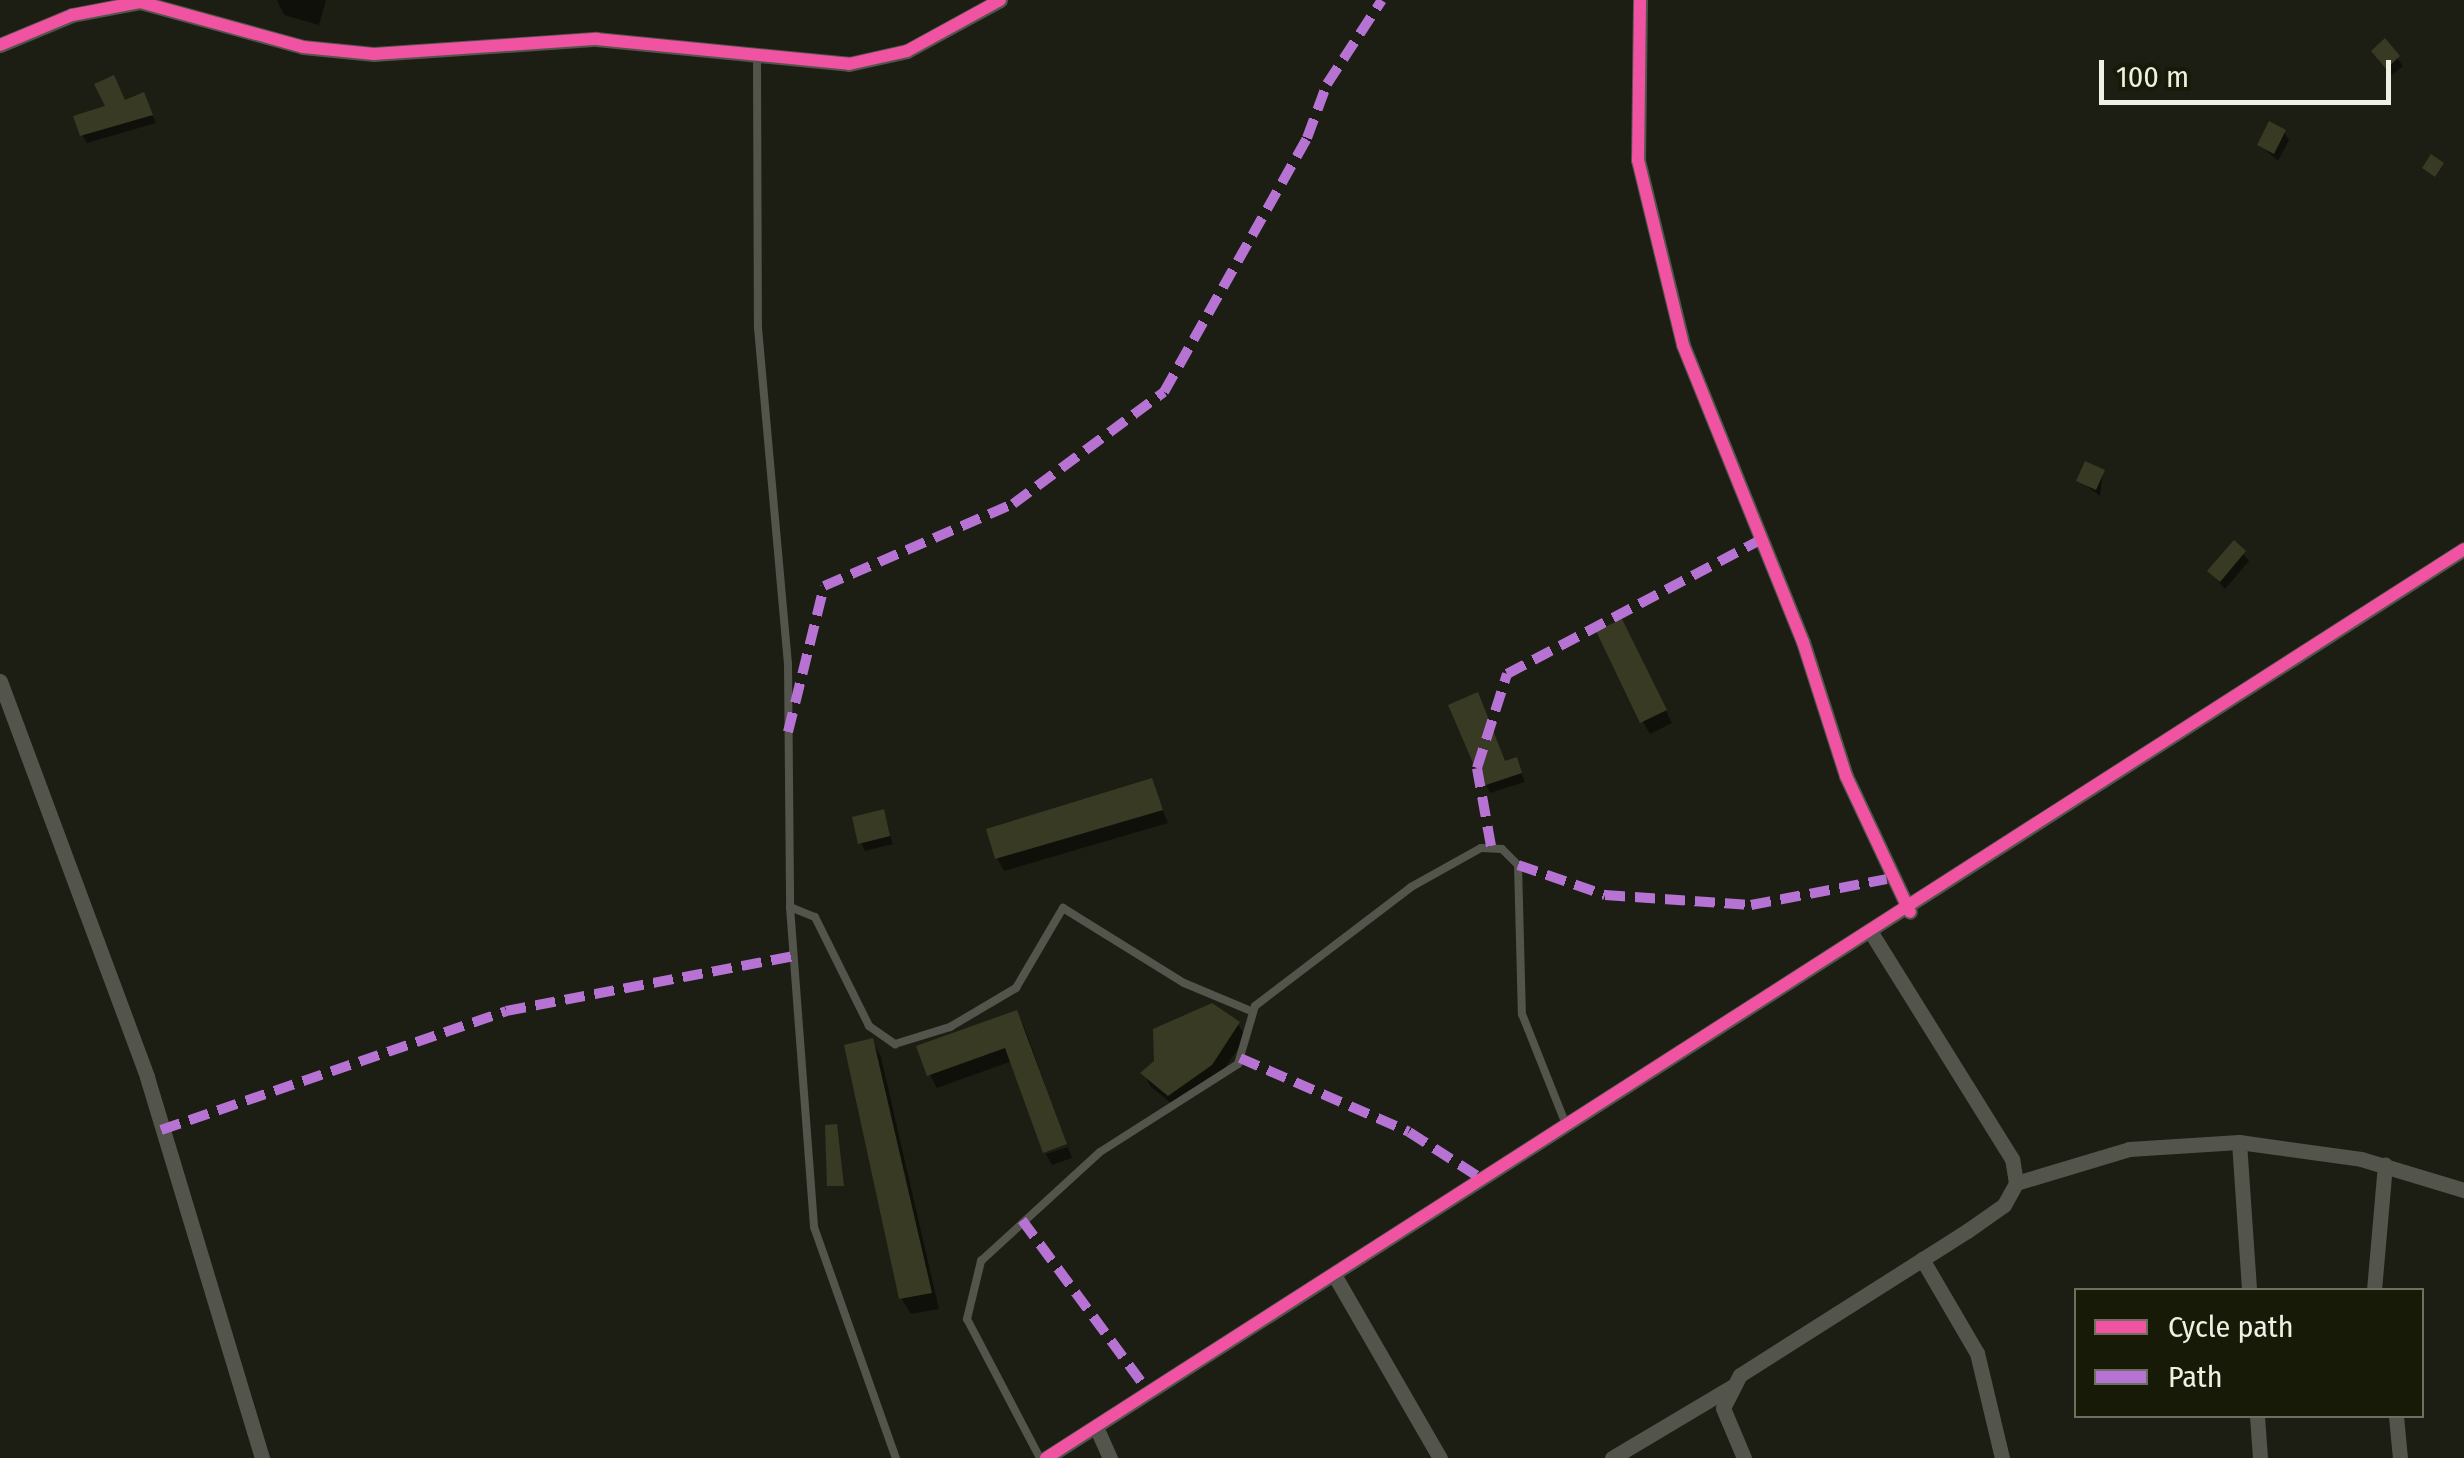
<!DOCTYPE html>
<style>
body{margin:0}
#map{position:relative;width:2464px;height:1458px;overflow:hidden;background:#1d1e13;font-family:"Fira Sans Condensed",sans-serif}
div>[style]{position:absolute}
.shadow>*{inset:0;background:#0007}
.building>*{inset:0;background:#383a24}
.lane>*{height:8px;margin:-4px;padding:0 4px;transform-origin:4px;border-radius:4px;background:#53544b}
.street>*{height:15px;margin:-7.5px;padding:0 7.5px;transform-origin:7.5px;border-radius:7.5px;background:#53544b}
.quiet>*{height:10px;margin-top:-5px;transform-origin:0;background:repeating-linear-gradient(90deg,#b673d3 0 20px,transparent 0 30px)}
.cycleway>*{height:12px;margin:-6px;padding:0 6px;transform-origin:6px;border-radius:6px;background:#f153a3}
span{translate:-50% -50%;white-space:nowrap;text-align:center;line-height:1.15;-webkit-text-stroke:9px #171a06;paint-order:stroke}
.legend{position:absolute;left:2074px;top:1288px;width:350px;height:130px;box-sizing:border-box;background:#171a06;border:2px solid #6d705e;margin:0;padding:12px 18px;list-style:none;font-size:30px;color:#edf0e2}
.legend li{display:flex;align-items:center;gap:20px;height:50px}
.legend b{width:50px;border:2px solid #6d705e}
.scale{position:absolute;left:2099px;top:60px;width:292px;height:45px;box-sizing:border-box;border:5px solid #edf0e2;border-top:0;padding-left:12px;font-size:30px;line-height:35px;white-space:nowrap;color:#edf0e2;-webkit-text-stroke:8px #171a06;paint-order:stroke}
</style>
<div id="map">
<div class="shadow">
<i style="clip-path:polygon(277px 0,326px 0,319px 25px,284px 15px)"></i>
<i style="clip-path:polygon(2385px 42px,2403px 66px,2392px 75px,2378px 60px)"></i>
<i style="clip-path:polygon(125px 103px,147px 103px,156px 123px,87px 143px,82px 135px)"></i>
<i style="clip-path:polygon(2284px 132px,2289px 140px,2278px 161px,2260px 145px)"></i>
<i style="clip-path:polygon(2103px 472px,2100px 496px,2079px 480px)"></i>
<i style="clip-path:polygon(2234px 544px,2249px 561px,2225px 589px,2210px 572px)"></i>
<i style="clip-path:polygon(1629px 635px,1672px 723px,1650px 734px,1643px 722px)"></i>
<i style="clip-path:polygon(1451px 707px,1505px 763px,1516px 760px,1525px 782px,1490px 793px)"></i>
<i style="clip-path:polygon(1151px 781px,1168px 823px,1004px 871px,997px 858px)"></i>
<i style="clip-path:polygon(882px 812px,893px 844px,865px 851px,861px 843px)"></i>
<i style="clip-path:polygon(1016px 1013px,1024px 1026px,1066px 1142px,1012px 1061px,937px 1088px,930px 1075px,920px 1048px)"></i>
<i style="clip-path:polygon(1238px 1024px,1246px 1037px,1218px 1078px,1177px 1108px,1151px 1087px,1144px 1074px)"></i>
<i style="clip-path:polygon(872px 1041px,881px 1057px,939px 1309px,911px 1314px,901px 1298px)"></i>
<i style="clip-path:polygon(1068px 1147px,1072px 1158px,1052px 1165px,1046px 1154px)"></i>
</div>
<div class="building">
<i style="clip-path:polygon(2385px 38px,2400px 56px,2386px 69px,2371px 51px)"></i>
<i style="clip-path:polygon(114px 75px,125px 100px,144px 92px,153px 115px,80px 136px,73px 116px,105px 106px,94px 84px)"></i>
<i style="clip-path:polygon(2269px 121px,2286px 130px,2274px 154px,2257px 145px)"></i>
<i style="clip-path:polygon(2431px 154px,2444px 163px,2435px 177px,2422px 168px)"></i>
<i style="clip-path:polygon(2085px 461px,2105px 470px,2096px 490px,2076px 481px)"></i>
<i style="clip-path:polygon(2234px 540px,2246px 551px,2220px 582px,2207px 571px)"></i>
<i style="clip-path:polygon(1622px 619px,1667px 710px,1640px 723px,1596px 631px)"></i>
<i style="clip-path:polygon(1478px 692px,1505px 761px,1517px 757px,1522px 773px,1483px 786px,1448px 705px)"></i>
<i style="clip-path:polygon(1152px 778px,1163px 810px,995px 859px,986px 829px)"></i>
<i style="clip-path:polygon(884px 809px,890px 836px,858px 844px,852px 817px)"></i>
<i style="clip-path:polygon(1212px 1003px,1240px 1022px,1212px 1065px,1168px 1096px,1140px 1073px,1154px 1061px,1153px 1029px)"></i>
<i style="clip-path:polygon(1017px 1010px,1067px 1144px,1043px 1153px,1005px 1048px,927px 1076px,916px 1046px)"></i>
<i style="clip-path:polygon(873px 1038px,932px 1293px,899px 1299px,844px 1045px)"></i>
<i style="clip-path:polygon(837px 1124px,844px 1186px,827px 1186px,825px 1125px)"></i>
</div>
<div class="lane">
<i style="left:757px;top:62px;width:266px;rotate:89.8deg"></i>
<i style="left:758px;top:328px;width:337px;rotate:84.9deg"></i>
<i style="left:788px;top:664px;width:243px;rotate:89.5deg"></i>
<i style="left:790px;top:907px;width:27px;rotate:22deg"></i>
<i style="left:815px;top:917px;width:122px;rotate:63.6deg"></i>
<i style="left:869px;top:1026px;width:32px;rotate:35deg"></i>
<i style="left:895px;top:1044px;width:58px;rotate:-17.2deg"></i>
<i style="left:950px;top:1027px;width:77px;rotate:-30.6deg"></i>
<i style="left:1016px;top:988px;width:93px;rotate:-59.6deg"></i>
<i style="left:1063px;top:908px;width:142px;rotate:31.8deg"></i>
<i style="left:1184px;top:983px;width:73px;rotate:22.7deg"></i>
<i style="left:790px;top:907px;width:321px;rotate:85.7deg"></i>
<i style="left:814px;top:1227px;width:245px;rotate:70.5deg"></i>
<i style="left:1040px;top:1458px;width:157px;rotate:-117.7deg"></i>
<i style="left:967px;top:1319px;width:60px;rotate:-76.4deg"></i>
<i style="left:981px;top:1261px;width:161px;rotate:-42.5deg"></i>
<i style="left:1100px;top:1152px;width:164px;rotate:-32.5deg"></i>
<i style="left:1238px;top:1064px;width:60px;rotate:-73.7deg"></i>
<i style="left:1255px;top:1006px;width:196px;rotate:-37.3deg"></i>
<i style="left:1411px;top:887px;width:80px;rotate:-29.1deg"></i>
<i style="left:1481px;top:848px;width:21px;rotate:3deg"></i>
<i style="left:1502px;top:849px;width:23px;rotate:45deg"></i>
<i style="left:1518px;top:865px;width:149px;rotate:88.5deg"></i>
<i style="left:1522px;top:1014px;width:122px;rotate:68.3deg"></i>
</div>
<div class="street">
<i style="left:1640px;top:0;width:160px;rotate:90.7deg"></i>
<i style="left:1638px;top:160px;width:190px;rotate:76.3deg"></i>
<i style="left:1683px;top:345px;width:320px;rotate:68deg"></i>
<i style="left:1803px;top:642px;width:141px;rotate:72.2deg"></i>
<i style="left:1846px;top:776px;width:150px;rotate:64.8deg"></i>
<i style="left:0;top:45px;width:78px;rotate:-22.6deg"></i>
<i style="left:72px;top:15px;width:69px;rotate:-10.8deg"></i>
<i style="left:140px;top:2px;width:169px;rotate:15.4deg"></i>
<i style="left:303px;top:47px;width:71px;rotate:5.6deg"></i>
<i style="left:374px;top:54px;width:223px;rotate:-3.9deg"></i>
<i style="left:596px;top:39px;width:254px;rotate:5.6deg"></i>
<i style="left:849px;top:64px;width:59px;rotate:-12.6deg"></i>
<i style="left:907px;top:51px;width:106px;rotate:-28.7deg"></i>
<i style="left:0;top:681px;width:422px;rotate:69.6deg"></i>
<i style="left:147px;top:1077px;width:398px;rotate:73.2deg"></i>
<i style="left:2239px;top:1142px;width:148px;rotate:86.1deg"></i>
<i style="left:2016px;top:1183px;width:118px;rotate:-16.7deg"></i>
<i style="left:2129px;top:1149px;width:110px;rotate:-3.6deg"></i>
<i style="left:2239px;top:1142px;width:123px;rotate:7.9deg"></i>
<i style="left:2361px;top:1159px;width:108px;rotate:16.8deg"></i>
<i style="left:1922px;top:1259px;width:109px;rotate:59.7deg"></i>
<i style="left:1977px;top:1353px;width:108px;rotate:76.6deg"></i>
<i style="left:1336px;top:1278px;width:208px;rotate:60deg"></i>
<i style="left:2374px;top:1290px;width:126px;rotate:-85deg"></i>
<i style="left:2257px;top:1416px;width:42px;rotate:85.9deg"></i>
<i style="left:2396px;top:1416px;width:42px;rotate:84.6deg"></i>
<i style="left:1097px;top:1429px;width:32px;rotate:66deg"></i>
<i style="left:1046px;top:1458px;width:1684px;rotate:-32.66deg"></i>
<i style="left:1612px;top:1458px;width:139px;rotate:-30.8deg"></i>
<i style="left:1744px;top:1458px;width:54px;rotate:-112.8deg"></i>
<i style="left:1723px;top:1408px;width:37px;rotate:-63deg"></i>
<i style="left:1740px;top:1375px;width:269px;rotate:-32.4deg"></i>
<i style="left:1967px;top:1231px;width:45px;rotate:-35.1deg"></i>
<i style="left:2004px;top:1205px;width:25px;rotate:-61deg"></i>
<i style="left:2016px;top:1183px;width:24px;rotate:-99deg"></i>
<i style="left:2012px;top:1159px;width:263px;rotate:-121.9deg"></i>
</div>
<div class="quiet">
<i style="left:788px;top:732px;width:150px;rotate:-76.1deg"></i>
<i style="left:824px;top:586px;width:206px;rotate:-23.5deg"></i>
<i style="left:1013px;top:504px;width:188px;rotate:-36.6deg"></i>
<i style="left:1164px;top:392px;width:291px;rotate:-60.6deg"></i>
<i style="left:1307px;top:138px;width:58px;rotate:-69.7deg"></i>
<i style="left:1327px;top:84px;width:100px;rotate:-56.8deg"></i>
<i style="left:1491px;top:846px;width:79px;rotate:-100.2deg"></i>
<i style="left:1477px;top:768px;width:99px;rotate:-72.3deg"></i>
<i style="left:1507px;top:674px;width:284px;rotate:-27.9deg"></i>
<i style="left:1518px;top:865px;width:92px;rotate:19deg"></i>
<i style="left:1605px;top:895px;width:146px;rotate:3.9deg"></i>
<i style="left:1751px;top:905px;width:138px;rotate:-10.8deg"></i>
<i style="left:1240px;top:1058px;width:184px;rotate:23.6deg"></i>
<i style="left:1409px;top:1132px;width:90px;rotate:32.8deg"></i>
<i style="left:161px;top:1130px;width:365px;rotate:-19deg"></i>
<i style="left:506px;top:1011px;width:292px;rotate:-10.8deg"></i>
<i style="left:1022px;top:1220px;width:217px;rotate:53.6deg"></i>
</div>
<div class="cycleway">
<i style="left:1640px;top:0;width:160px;rotate:90.7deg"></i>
<i style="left:1638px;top:160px;width:190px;rotate:76.3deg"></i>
<i style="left:1683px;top:345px;width:320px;rotate:68deg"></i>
<i style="left:1803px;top:642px;width:141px;rotate:72.2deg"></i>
<i style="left:1846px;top:776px;width:150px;rotate:64.8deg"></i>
<i style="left:0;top:45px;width:78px;rotate:-22.6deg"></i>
<i style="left:72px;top:15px;width:69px;rotate:-10.8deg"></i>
<i style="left:140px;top:2px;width:169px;rotate:15.4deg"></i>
<i style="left:303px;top:47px;width:71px;rotate:5.6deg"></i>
<i style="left:374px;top:54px;width:223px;rotate:-3.9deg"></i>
<i style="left:596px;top:39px;width:254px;rotate:5.6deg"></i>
<i style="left:849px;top:64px;width:59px;rotate:-12.6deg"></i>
<i style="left:907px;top:51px;width:106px;rotate:-28.7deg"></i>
<i style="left:1046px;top:1458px;width:1684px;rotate:-32.66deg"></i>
</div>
<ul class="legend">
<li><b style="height:12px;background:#f153a3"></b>Cycle path</li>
<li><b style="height:12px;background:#b673d3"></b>Path</li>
</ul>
<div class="scale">100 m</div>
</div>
